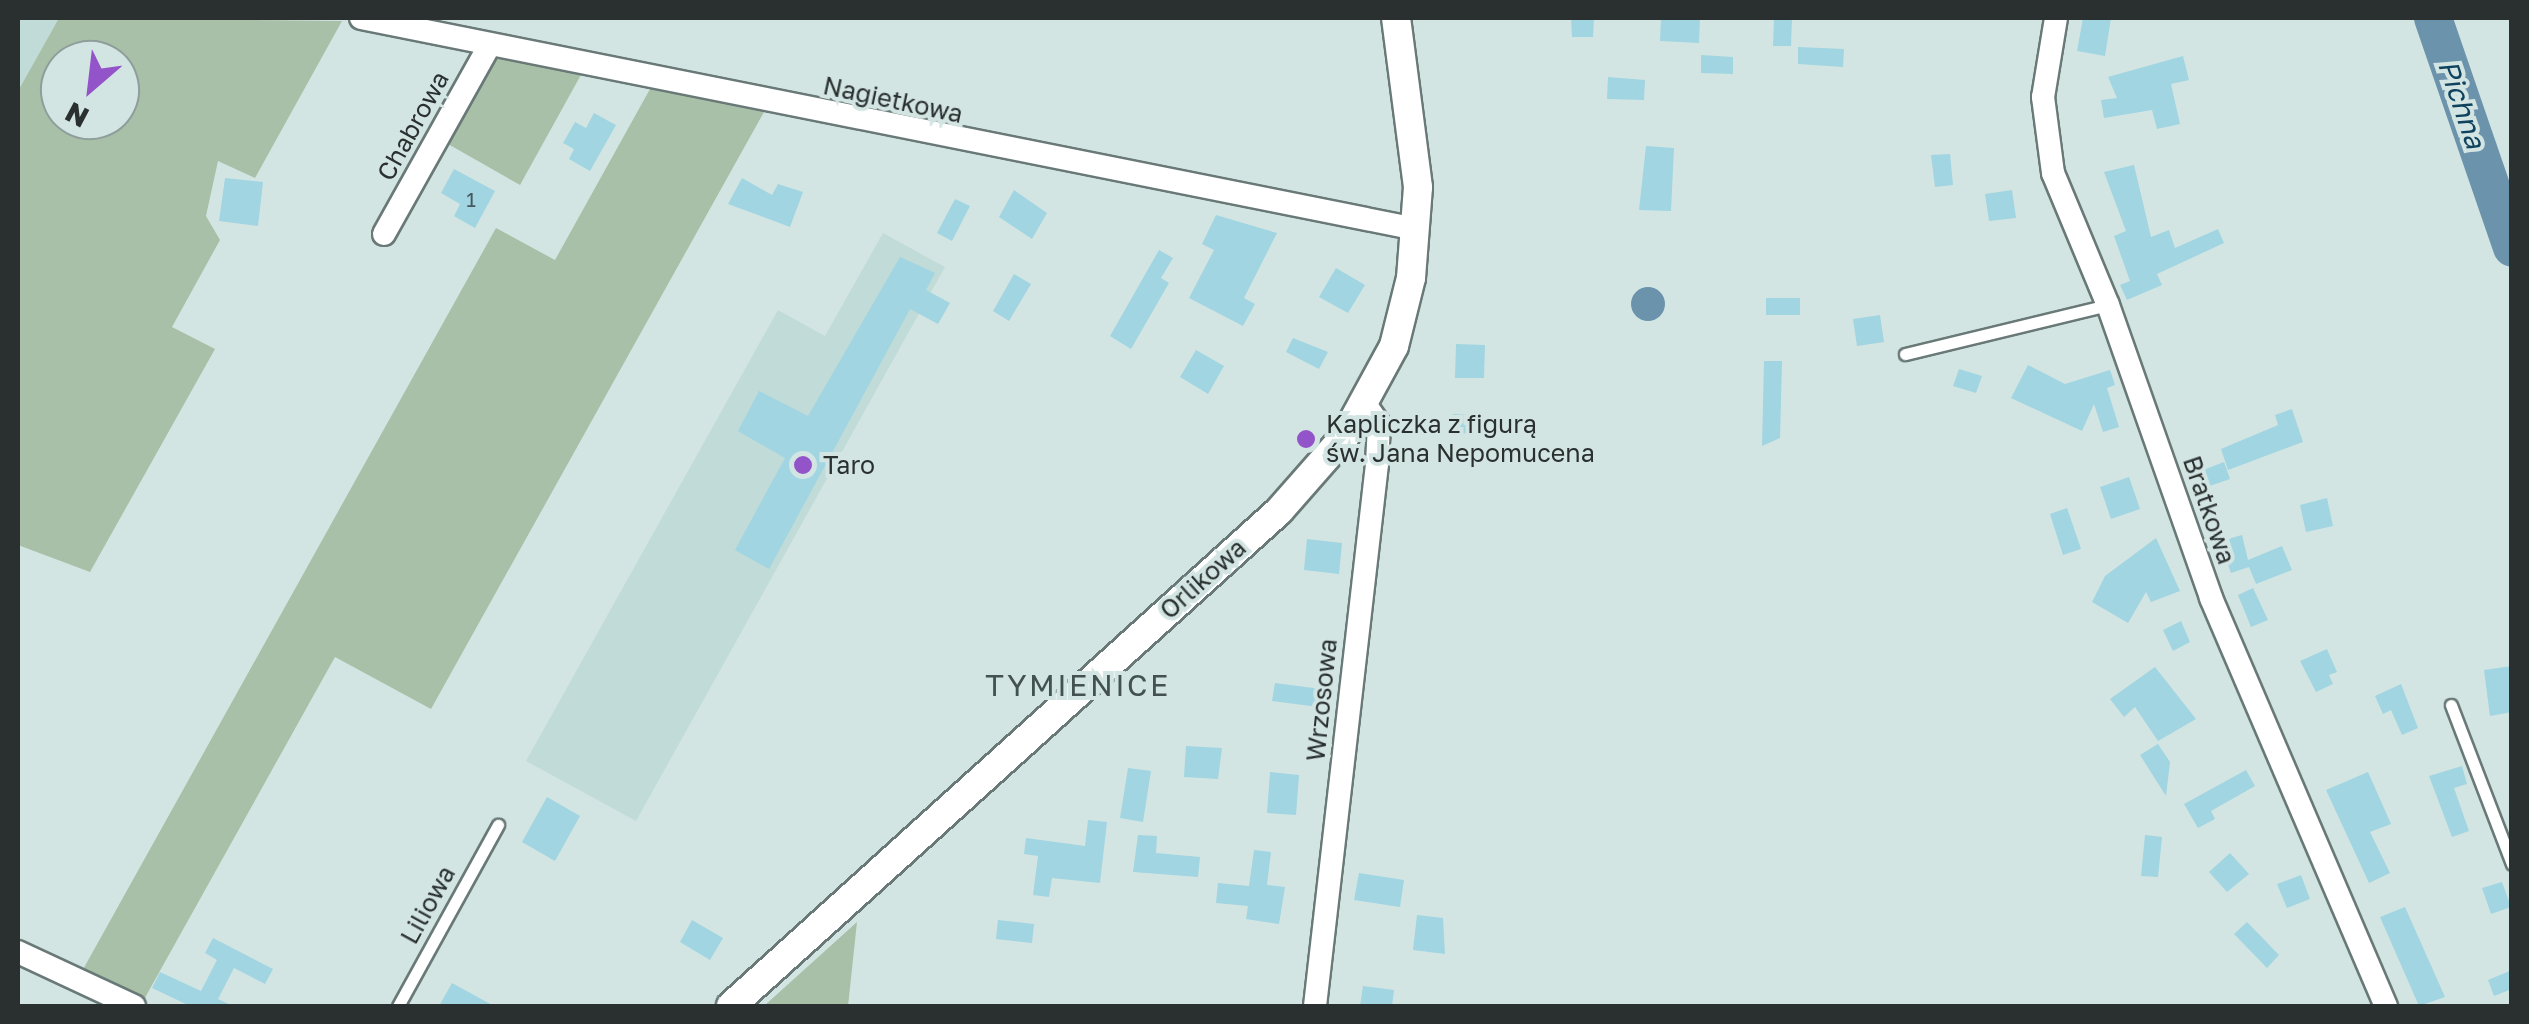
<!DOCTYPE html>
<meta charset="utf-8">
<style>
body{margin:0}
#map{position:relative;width:2529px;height:1024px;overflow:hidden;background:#d3e5e3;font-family:"Golos Text",sans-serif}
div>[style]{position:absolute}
.built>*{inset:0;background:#c0dbd8}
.green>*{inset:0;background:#a8c0a7}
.water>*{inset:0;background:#6c93ac}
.round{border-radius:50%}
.river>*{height:38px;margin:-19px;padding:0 19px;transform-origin:19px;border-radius:19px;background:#6c93ac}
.building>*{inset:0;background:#a0d5e1}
.roads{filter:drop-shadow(2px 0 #697977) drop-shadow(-2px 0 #697977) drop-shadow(0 2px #697977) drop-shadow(0 -2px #697977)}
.service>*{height:11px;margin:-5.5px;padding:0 5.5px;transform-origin:5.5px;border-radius:5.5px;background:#fff}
.minor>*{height:22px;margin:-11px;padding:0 11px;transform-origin:11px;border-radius:11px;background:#fff}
.tertiary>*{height:28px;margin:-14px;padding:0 14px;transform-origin:14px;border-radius:14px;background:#fff}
.dots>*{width:28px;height:28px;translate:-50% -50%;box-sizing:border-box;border:5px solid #d3e5e3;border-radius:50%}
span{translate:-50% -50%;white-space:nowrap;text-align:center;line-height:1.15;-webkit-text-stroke:8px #d3e5e3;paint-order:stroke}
.number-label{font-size:20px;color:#47595c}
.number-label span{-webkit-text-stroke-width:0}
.street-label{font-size:25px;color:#29302f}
.poi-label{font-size:25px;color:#29302f}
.left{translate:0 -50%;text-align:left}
.water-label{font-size:28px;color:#0f425d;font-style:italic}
.quarter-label{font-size:30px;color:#435250;letter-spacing:2.5px}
.frame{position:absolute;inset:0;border:20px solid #29302f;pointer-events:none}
.north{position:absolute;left:40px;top:40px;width:100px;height:100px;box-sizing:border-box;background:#d3e5e3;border:2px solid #8f9d9b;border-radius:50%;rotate:208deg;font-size:28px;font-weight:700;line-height:40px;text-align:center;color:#29302f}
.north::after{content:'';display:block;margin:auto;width:35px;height:45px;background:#9354ca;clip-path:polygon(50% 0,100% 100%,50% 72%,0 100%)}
</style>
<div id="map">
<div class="built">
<i style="clip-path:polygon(18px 18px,59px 18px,18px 91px)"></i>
<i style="clip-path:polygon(883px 233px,945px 267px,636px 821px,526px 761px,778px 310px,825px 336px)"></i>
</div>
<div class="green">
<i style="clip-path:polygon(evenodd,59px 18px,342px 21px,255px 178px,218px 161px,206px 216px,220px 240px,172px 327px,215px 349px,90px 572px,18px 545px,18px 91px,59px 18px,60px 60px,120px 60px,120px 120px,60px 120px,60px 60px)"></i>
<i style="clip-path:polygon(498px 54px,582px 73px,520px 185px,448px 144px)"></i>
<i style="clip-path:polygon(650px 89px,764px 112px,431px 709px,335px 657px,142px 1003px,81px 973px,496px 228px,555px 260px)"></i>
<i style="clip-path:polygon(857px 922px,848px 1006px,764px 1006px)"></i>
</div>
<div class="water">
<i class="round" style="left:1631px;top:287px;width:34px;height:34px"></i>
</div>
<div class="river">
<i style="left:2433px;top:18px;width:243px;rotate:71deg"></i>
</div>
<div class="building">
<i style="clip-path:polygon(1571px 18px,1594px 18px,1593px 37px,1572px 37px)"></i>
<i style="clip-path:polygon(1661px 18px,1700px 18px,1699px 43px,1660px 41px)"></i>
<i style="clip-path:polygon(1774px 18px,1792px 18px,1791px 46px,1773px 46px)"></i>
<i style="clip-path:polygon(2083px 18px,2111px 18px,2105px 56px,2077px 51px)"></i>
<i style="clip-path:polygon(1798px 47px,1844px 49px,1843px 67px,1798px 64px)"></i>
<i style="clip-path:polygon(1701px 55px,1733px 57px,1733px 74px,1701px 73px)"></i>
<i style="clip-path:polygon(2183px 56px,2189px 80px,2171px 84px,2180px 124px,2157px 129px,2152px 110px,2104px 118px,2101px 100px,2117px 98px,2108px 77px)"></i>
<i style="clip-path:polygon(1608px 77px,1645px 80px,1644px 100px,1607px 99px)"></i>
<i style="clip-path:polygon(594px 113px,616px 125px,590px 171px,569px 159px,574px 149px,563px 143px,575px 122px,586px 128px)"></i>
<i style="clip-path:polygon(1646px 146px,1674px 148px,1671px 211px,1639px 210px)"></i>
<i style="clip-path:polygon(1950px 154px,1953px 185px,1935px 187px,1931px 155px)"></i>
<i style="clip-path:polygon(2134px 165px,2151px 237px,2169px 230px,2175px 248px,2218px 229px,2224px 243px,2157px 274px,2162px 285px,2127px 300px,2120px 285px,2130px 281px,2114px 236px,2126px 231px,2104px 172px)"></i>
<i style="clip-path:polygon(454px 169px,495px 191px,475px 228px,454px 216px,460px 204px,441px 193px)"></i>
<i style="clip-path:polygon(225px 178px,263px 182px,258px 226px,219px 221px)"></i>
<i style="clip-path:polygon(742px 178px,772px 195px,778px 184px,803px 192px,790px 227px,728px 204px)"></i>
<i style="clip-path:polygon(1014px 190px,1047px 213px,1032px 239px,999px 217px)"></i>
<i style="clip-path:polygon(2012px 190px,2016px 218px,1989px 221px,1985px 194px)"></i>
<i style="clip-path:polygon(955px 199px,970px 206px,952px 241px,937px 233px)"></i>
<i style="clip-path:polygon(1216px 215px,1277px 233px,1244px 298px,1255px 304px,1243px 326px,1189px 298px,1214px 250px,1202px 244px)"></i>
<i style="clip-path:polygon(1159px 250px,1173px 258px,1161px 278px,1169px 283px,1131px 349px,1110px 336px)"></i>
<i style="clip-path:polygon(900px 257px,935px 273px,926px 290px,950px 303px,938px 324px,910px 309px,769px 569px,735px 550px,785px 458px,738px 431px,759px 391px,808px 416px)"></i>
<i style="clip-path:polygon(1336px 268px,1365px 285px,1348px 313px,1319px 297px)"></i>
<i style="clip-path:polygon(1014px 274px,1031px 284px,1009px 321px,993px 311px)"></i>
<i style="clip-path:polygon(1766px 298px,1800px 298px,1800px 315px,1766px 315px)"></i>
<i style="clip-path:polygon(1880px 315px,1884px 342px,1857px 346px,1853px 319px)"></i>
<i style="clip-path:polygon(1293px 338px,1328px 352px,1319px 369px,1286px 352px)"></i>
<i style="clip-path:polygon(1456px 344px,1485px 345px,1484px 378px,1455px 378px)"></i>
<i style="clip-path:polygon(1196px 350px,1224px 366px,1208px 394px,1180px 377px)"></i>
<i style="clip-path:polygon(1764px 361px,1782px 361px,1780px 438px,1762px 446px)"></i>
<i style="clip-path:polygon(2028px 365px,2065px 384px,2110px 370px,2115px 385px,2107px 388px,2119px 427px,2103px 432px,2094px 404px,2082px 431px,2011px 398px)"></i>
<i style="clip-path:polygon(1959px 369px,1982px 376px,1976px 393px,1953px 386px)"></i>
<i style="clip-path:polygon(2292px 409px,2303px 442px,2228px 470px,2221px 449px,2278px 425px,2275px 415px)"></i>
<i style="clip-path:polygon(1453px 414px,1485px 416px,1484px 434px,1452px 433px)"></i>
<i style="clip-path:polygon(2224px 462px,2230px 479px,2204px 488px,2198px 472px)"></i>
<i style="clip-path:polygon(2129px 477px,2140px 509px,2111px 519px,2100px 487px)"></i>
<i style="clip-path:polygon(2327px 498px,2333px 526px,2306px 532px,2300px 505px)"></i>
<i style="clip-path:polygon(2067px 508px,2081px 549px,2063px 555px,2050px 514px)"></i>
<i style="clip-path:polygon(2242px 535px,2248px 560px,2282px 546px,2292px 570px,2256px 584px,2249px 567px,2231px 573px,2220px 541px)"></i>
<i style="clip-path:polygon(2156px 538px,2180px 591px,2151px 602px,2146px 592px,2128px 623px,2092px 602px,2105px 576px)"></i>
<i style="clip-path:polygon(1307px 539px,1342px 543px,1339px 574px,1304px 570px)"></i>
<i style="clip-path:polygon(2253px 588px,2268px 620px,2251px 627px,2238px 595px)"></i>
<i style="clip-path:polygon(2181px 621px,2190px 642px,2173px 651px,2163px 630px)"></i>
<i style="clip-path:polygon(2327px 649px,2337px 672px,2329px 675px,2333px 684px,2316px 692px,2300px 661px)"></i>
<i style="clip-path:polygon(2512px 666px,2512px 712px,2490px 716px,2484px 670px)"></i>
<i style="clip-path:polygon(2155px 667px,2196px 719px,2158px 741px,2135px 707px,2124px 717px,2110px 699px)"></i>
<i style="clip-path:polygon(1275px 683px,1321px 689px,1319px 707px,1272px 701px)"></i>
<i style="clip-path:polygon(2401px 684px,2418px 728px,2402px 735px,2391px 710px,2383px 714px,2375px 696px)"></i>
<i style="clip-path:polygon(2158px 744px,2170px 762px,2166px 796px,2140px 755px)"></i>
<i style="clip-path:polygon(1186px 746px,1222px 748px,1218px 779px,1184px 777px)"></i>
<i style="clip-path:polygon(2462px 766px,2467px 784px,2454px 788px,2469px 831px,2452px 837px,2429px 776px)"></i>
<i style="clip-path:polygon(1128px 768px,1151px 771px,1143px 822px,1120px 818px)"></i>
<i style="clip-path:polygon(2246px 770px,2255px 786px,2211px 811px,2215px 819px,2198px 828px,2184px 804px)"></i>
<i style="clip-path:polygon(1270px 772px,1299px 775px,1296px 815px,1267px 813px)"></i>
<i style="clip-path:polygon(2368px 772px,2391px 824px,2370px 832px,2390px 873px,2369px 883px,2326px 790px)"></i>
<i style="clip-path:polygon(547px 797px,580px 816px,555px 861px,522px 842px)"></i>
<i style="clip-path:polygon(1088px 820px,1107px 822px,1100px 883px,1052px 878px,1049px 897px,1033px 895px,1038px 856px,1024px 854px,1026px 838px,1085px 846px)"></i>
<i style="clip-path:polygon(1138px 835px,1157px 836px,1156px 853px,1200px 857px,1198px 877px,1133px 872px)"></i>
<i style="clip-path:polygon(2145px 835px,2162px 837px,2158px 877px,2141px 876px)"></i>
<i style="clip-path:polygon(1254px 850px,1271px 852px,1267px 885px,1285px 887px,1279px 924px,1246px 919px,1248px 906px,1216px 903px,1218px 883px,1249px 886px)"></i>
<i style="clip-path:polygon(2230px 853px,2249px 874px,2227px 892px,2209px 872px)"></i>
<i style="clip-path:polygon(1359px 873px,1404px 880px,1400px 907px,1354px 900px)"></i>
<i style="clip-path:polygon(2301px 875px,2310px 899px,2287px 908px,2277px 884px)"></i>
<i style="clip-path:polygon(2502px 882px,2511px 907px,2491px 914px,2482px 888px)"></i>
<i style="clip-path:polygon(2405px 907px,2445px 997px,2419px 1006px,2380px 917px)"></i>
<i style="clip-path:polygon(1417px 915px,1443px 918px,1445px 954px,1413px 950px)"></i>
<i style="clip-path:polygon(692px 920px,723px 938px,710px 960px,680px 942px)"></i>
<i style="clip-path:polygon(998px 920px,1034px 924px,1032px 943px,996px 939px)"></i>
<i style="clip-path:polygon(2247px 922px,2279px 955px,2267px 968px,2234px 934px)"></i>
<i style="clip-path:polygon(213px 938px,273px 969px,265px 984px,234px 968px,218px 999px,233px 1006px,190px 1006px,152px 988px,160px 972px,201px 991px,217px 960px,205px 953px)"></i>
<i style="clip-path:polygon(2512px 970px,2512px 989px,2494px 996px,2488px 980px)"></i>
<i style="clip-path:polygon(452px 983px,494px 1006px,439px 1006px)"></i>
<i style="clip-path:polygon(1363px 986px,1394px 990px,1392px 1006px,1360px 1006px)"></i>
</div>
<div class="roads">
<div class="service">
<i style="left:1905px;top:354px;width:209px;rotate:-13.6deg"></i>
<i style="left:2451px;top:705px;width:170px;rotate:69deg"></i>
<i style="left:398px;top:1006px;width:207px;rotate:-61.1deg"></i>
</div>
<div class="minor">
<i style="left:361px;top:18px;width:1076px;rotate:11.31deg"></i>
<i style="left:2056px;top:18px;width:80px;rotate:99.3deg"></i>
<i style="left:2043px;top:97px;width:77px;rotate:82.5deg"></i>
<i style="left:2053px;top:173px;width:143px;rotate:67.4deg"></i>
<i style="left:2108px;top:305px;width:311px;rotate:70.6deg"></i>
<i style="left:2211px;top:598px;width:444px;rotate:66.8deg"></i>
<i style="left:384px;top:234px;width:215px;rotate:-60.8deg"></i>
<i style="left:18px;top:952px;width:128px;rotate:25deg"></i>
<i style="left:1315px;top:1006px;width:546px;rotate:-83.47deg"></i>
<i style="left:1377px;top:464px;width:40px;rotate:-87.1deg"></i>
<i style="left:1379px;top:424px;width:24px;rotate:-125deg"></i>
</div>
<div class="tertiary">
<i style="left:731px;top:1006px;width:738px;rotate:-42.09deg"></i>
<i style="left:1279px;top:511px;width:100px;rotate:-48.7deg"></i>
<i style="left:1345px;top:436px;width:102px;rotate:-61.4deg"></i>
<i style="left:1394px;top:346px;width:70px;rotate:-76deg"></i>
<i style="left:1411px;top:278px;width:91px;rotate:-85.6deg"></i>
<i style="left:1418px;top:187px;width:170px;rotate:-97.4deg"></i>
</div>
</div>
<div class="dots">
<i style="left:1306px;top:439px;background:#9354ca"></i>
<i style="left:803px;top:465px;background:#9354ca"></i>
</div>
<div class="number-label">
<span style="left:471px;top:199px">1</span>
</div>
<div class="street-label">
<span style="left:893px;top:100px;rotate:12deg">Nagietkowa</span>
<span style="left:413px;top:126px;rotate:-61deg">Chabrowa</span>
<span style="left:2209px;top:510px;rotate:71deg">Bratkowa</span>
<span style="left:1203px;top:579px;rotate:-42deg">Orlikowa</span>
<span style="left:1322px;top:700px;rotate:-84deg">Wrzosowa</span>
<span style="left:428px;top:905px;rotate:-61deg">Liliowa</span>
</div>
<div class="poi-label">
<span class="left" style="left:1326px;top:439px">Kapliczka z figurą<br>św. Jana Nepomucena</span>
<span class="left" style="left:823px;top:465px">Taro</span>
</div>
<div class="water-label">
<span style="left:2462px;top:104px;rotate:71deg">Pichna</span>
</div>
<div class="quarter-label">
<span style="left:1078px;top:685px">TYMIENICE</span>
</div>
<div class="frame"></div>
<div class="north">N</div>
</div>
